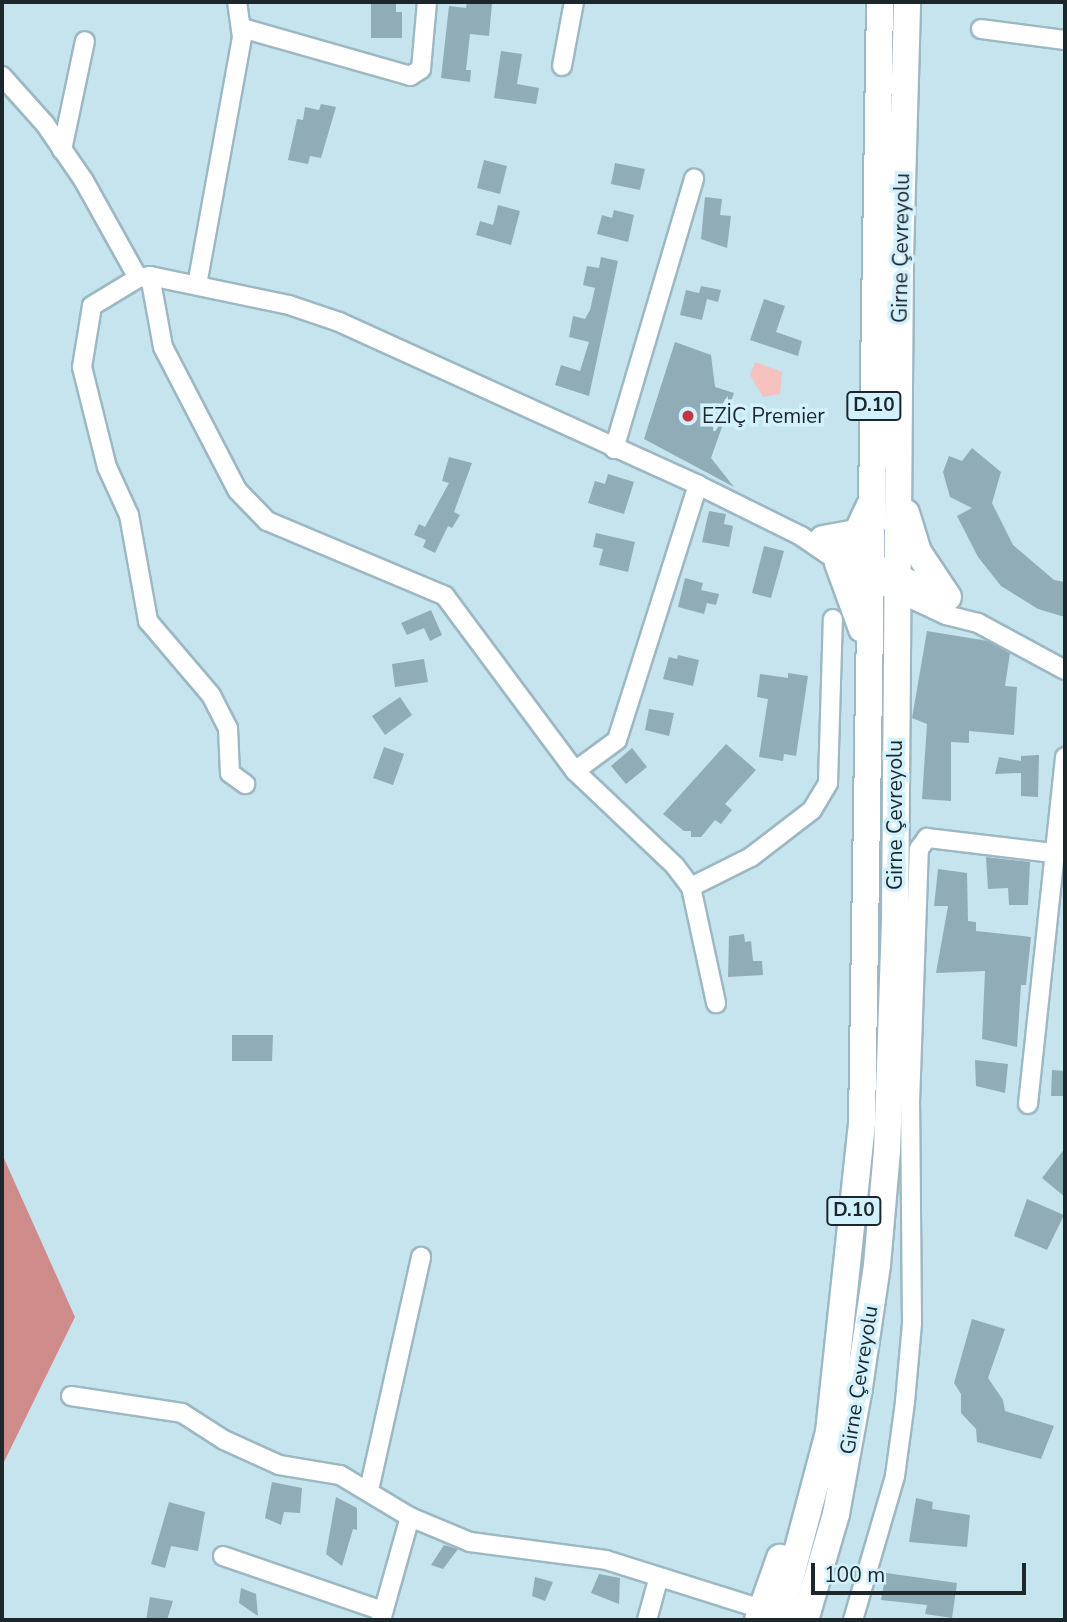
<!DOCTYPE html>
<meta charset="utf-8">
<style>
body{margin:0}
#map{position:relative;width:1067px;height:1622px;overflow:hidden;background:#c6e4ee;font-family:"Nunito Sans",sans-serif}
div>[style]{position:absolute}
.green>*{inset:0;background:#f5c2c0}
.forest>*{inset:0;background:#ce8b8a}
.building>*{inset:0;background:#90acb7}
.roads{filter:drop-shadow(2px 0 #9cb8c3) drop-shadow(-2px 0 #9cb8c3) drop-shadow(0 2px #9cb8c3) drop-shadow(0 -2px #9cb8c3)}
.minor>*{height:18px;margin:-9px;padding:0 9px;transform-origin:9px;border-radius:9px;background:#fff}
.highway>*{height:26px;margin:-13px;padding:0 13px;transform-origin:13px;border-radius:13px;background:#fff}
.dots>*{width:19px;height:19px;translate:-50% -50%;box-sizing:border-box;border:4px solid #d3f1fc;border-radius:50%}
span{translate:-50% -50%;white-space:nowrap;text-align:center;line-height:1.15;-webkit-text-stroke:7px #d3f1fc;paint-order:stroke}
.shield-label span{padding:2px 5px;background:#d3f1fc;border:2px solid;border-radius:5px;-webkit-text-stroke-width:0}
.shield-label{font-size:19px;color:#1c272b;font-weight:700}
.street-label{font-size:21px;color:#1c272b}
.poi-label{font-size:21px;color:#1c272b}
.left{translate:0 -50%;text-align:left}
.frame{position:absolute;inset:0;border:4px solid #1c272b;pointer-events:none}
.scale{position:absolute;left:811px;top:1563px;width:215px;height:32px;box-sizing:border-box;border:4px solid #1c272b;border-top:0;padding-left:9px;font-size:21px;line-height:24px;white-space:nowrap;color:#1c272b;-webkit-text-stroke:5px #d3f1fc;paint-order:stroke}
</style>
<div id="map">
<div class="green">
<i style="clip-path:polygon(755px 362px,782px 372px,780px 394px,763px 397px,750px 375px)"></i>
</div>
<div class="forest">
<i style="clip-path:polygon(2px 1154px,75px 1317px,2px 1466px)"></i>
</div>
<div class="building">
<i style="clip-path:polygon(371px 2px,396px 2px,396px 12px,402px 12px,402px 38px,371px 38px)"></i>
<i style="clip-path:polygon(467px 2px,492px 3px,489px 36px,470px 34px,466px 70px,471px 70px,470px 82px,441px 78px,449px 6px,466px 8px)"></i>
<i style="clip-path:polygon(501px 51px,522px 54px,517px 84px,539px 88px,536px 104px,494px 98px)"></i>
<i style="clip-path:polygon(321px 104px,336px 107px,321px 158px,310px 156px,308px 164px,288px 160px,297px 119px,303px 120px,305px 107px,319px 110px)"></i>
<i style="clip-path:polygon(484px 160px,507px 166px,500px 194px,477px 188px)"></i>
<i style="clip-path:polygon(615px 163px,645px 169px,640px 190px,611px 184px)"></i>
<i style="clip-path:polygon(705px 197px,722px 199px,720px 215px,731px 216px,727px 248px,701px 239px)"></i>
<i style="clip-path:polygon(498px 205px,520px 211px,511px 245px,476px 235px,480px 221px,493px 225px)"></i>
<i style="clip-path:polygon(614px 210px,634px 215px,628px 242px,597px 234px,602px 215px,612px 218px)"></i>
<i style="clip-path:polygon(601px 257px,618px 261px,589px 396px,555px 385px,561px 365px,580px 371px,589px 342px,569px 337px,573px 316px,585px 319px,590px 310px,595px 288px,583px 285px,587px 266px,599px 268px)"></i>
<i style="clip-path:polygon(701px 286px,721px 290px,718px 302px,707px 299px,702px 320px,680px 315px,686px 290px,699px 293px)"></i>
<i style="clip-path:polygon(764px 299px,785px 306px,776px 332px,802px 341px,798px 356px,750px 340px)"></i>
<i style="clip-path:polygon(675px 342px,711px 355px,715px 387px,734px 393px,711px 458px,734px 487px,644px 439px)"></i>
<i style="clip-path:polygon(972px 448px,1001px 472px,992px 503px,1013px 545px,1054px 580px,1065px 582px,1065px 617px,1038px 609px,1001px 586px,978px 557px,957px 516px,972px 508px,950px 497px,943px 472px,949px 456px,962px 461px)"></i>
<i style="clip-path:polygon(449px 457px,472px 463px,454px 512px,460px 515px,452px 528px,448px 526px,435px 553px,423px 547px,426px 540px,414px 535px,419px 524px,425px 527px,449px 483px,442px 481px)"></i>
<i style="clip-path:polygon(608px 474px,634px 482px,624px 514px,588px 503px,595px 481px,605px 484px)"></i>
<i style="clip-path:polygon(709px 511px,726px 514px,724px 524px,733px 526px,729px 547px,702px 542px)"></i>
<i style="clip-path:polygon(596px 533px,635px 542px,628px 572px,599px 565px,603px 549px,593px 547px)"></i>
<i style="clip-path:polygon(764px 546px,784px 551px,771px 598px,752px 593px)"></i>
<i style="clip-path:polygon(685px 578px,703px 583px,701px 590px,719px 594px,716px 605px,707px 603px,704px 614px,678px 607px)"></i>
<i style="clip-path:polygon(431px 610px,442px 635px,430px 641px,424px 628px,407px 635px,401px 623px)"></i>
<i style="clip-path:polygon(927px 631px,988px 641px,1010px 653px,1005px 686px,1017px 687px,1014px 735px,969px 731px,969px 743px,951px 742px,951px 801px,922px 799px,927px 724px,912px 718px)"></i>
<i style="clip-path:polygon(678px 655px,699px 660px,693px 686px,663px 679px,669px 657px,677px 659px)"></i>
<i style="clip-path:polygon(424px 659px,428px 682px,395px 687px,392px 664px)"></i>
<i style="clip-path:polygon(788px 673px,808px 676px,796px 756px,784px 754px,783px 761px,759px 757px,768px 699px,757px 697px,760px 674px,788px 678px)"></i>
<i style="clip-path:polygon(400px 697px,412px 715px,385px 735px,372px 716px)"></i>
<i style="clip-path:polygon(649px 709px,674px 713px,669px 736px,645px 730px)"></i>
<i style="clip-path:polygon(726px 744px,756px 770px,725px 804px,732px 810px,721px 824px,715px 820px,701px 837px,691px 837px,691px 831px,684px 831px,663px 814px)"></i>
<i style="clip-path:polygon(384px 747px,404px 754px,393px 785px,373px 778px)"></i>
<i style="clip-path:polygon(632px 748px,647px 767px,626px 784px,611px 766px)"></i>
<i style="clip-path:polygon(1039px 755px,1038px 797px,1021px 796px,1021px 773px,995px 774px,999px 757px,1021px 761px,1021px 756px)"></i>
<i style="clip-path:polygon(986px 857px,1030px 862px,1028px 905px,1009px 905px,1008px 888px,988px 889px)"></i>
<i style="clip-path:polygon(938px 869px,967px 873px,968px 921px,976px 922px,976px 931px,1031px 937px,1026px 985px,1021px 985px,1017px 1047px,982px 1039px,985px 971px,936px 973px,948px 906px,934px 906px)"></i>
<i style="clip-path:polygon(744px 934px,745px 942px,751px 941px,753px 961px,762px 961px,763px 975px,728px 977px,729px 936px)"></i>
<i style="clip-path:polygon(232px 1035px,273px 1035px,272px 1061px,232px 1061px)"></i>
<i style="clip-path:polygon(975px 1060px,1008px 1064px,1005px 1093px,976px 1086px)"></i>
<i style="clip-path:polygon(1052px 1070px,1065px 1071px,1065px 1096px,1051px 1096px)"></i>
<i style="clip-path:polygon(1065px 1148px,1065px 1197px,1042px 1178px)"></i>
<i style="clip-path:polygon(1027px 1199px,1064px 1215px,1047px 1250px,1014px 1236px)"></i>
<i style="clip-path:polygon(972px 1319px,1005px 1329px,988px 1378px,1003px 1400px,1005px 1411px,1054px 1426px,1041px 1459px,977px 1442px,976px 1429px,961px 1413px,961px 1394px,954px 1383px)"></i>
<i style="clip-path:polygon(272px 1482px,302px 1488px,300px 1513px,284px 1512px,281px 1525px,265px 1518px)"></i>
<i style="clip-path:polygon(336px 1497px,357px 1508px,357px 1530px,353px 1529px,342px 1566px,326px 1554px)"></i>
<i style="clip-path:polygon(916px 1498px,933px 1502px,932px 1509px,970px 1515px,967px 1547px,909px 1542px)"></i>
<i style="clip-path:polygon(169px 1502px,205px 1512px,198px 1551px,171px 1546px,165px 1568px,151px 1564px)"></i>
<i style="clip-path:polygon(444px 1545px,458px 1549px,443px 1569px,431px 1565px)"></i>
<i style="clip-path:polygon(886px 1573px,957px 1583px,952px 1618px,925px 1614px,927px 1605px,881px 1600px)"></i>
<i style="clip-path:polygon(599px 1574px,620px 1578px,619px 1604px,591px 1593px)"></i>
<i style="clip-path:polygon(535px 1577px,553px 1582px,545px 1601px,532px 1596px)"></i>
<i style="clip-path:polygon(241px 1588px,256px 1594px,258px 1616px,239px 1603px)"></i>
<i style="clip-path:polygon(150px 1597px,173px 1601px,167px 1620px,146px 1620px)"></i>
</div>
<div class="roads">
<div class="minor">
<i style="left:242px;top:28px;width:175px;rotate:15.9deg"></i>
<i style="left:410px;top:76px;width:13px;rotate:-32deg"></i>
<i style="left:421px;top:69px;width:67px;rotate:-84.9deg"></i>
<i style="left:981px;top:29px;width:85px;rotate:7.5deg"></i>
<i style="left:562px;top:66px;width:65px;rotate:-79.4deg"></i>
<i style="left:2px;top:76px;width:64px;rotate:48.1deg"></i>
<i style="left:45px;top:124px;width:69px;rotate:55.6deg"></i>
<i style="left:84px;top:181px;width:111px;rotate:60.9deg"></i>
<i style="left:138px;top:278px;width:12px;rotate:-9deg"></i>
<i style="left:150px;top:276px;width:142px;rotate:11.8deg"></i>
<i style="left:289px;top:305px;width:53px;rotate:18.8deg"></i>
<i style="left:339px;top:322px;width:394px;rotate:24.4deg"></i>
<i style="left:698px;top:485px;width:115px;rotate:26.3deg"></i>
<i style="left:801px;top:536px;width:62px;rotate:34.5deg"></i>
<i style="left:852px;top:571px;width:104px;rotate:25.1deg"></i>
<i style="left:946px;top:615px;width:33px;rotate:14deg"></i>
<i style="left:978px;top:623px;width:99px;rotate:28.4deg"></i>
<i style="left:62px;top:150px;width:111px;rotate:-78.1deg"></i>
<i style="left:150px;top:276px;width:72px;rotate:79.6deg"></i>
<i style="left:163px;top:347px;width:161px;rotate:62.6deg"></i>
<i style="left:237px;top:490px;width:43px;rotate:45.9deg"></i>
<i style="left:267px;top:521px;width:193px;rotate:22.8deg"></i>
<i style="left:445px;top:596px;width:218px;rotate:53.4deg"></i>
<i style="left:575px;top:771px;width:138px;rotate:43.5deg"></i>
<i style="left:675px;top:866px;width:26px;rotate:53deg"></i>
<i style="left:691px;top:887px;width:119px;rotate:77.8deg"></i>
<i style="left:138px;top:278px;width:54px;rotate:148.7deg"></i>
<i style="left:92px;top:306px;width:62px;rotate:99.3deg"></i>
<i style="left:82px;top:367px;width:103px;rotate:76deg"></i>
<i style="left:107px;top:467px;width:53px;rotate:65.4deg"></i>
<i style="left:129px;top:515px;width:108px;rotate:79.8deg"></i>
<i style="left:148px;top:621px;width:97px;rotate:49.6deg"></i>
<i style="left:211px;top:695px;width:37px;rotate:63deg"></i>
<i style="left:228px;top:728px;width:45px;rotate:87.5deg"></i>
<i style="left:230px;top:773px;width:19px;rotate:36deg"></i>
<i style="left:197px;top:285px;width:252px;rotate:-79.7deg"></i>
<i style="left:242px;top:37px;width:35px;rotate:-98deg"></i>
<i style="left:614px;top:449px;width:282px;rotate:-73.5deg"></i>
<i style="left:825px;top:540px;width:130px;rotate:24.6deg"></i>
<i style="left:575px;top:771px;width:52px;rotate:-36.4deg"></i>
<i style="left:617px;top:740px;width:268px;rotate:-72.4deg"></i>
<i style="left:691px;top:887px;width:67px;rotate:-26.6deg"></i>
<i style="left:751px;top:857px;width:77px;rotate:-37.6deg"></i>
<i style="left:812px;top:810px;width:31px;rotate:-59deg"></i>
<i style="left:828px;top:783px;width:164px;rotate:-88.3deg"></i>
<i style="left:1028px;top:1104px;width:349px;rotate:-83.9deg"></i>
<i style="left:71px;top:1396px;width:112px;rotate:8.7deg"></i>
<i style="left:182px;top:1413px;width:50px;rotate:32.7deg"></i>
<i style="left:224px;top:1440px;width:60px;rotate:24.4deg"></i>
<i style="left:279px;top:1465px;width:62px;rotate:9.3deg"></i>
<i style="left:340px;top:1475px;width:82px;rotate:31deg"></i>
<i style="left:410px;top:1517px;width:65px;rotate:22.6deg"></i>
<i style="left:470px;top:1542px;width:137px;rotate:7.5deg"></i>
<i style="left:606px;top:1560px;width:163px;rotate:17.5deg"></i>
<i style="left:369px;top:1490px;width:239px;rotate:-77.4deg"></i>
<i style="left:223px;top:1556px;width:169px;rotate:19deg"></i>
<i style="left:381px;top:1620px;width:107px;rotate:-74.3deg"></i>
<i style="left:647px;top:1620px;width:41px;rotate:-74.6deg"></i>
<i style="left:853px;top:1620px;width:150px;rotate:-73.7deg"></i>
<i style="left:895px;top:1476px;width:75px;rotate:-82.3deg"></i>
<i style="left:905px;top:1402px;width:79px;rotate:-84.9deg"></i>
<i style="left:912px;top:1323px;width:220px;rotate:-90.5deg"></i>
<i style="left:910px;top:1103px;width:254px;rotate:-88deg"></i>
<i style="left:919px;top:849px;width:14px;rotate:-54deg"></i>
<i style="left:927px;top:838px;width:126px;rotate:6.8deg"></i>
</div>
<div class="highway">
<i style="left:906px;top:513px;width:41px;rotate:72.9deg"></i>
<i style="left:918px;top:552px;width:54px;rotate:56.3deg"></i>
<i style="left:823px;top:539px;width:35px;rotate:-10deg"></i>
<i style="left:857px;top:533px;width:29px;rotate:-65deg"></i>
<i style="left:838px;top:563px;width:70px;rotate:70deg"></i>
<i style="left:758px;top:1620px;width:66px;rotate:-70.5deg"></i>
<i style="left:779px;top:1620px;width:195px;rotate:-75.1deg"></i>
<i style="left:829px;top:1432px;width:312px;rotate:-83.9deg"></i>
<i style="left:862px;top:1122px;width:1120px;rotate:-89.08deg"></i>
<i style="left:805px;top:1620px;width:110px;rotate:-73.7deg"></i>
<i style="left:836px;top:1514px;width:129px;rotate:-79.7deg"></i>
<i style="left:859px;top:1387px;width:123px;rotate:-81.6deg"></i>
<i style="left:877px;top:1265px;width:114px;rotate:-85deg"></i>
<i style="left:887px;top:1151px;width:229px;rotate:-88deg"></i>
<i style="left:895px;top:922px;width:665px;rotate:-89.57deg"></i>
<i style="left:900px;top:257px;width:255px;rotate:-88.4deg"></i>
</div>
</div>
<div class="dots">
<i style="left:688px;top:416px;background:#c53542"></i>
</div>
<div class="shield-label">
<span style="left:874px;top:406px">D.10</span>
<span style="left:854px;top:1211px">D.10</span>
</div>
<div class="street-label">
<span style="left:901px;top:248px;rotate:-89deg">Girne Çevreyolu</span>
<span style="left:895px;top:815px;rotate:-90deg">Girne Çevreyolu</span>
<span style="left:859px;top:1380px;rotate:-81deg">Girne Çevreyolu</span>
</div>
<div class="poi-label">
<span class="left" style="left:702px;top:416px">EZİÇ Premier</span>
</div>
<div class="frame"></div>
<div class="scale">100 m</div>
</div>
